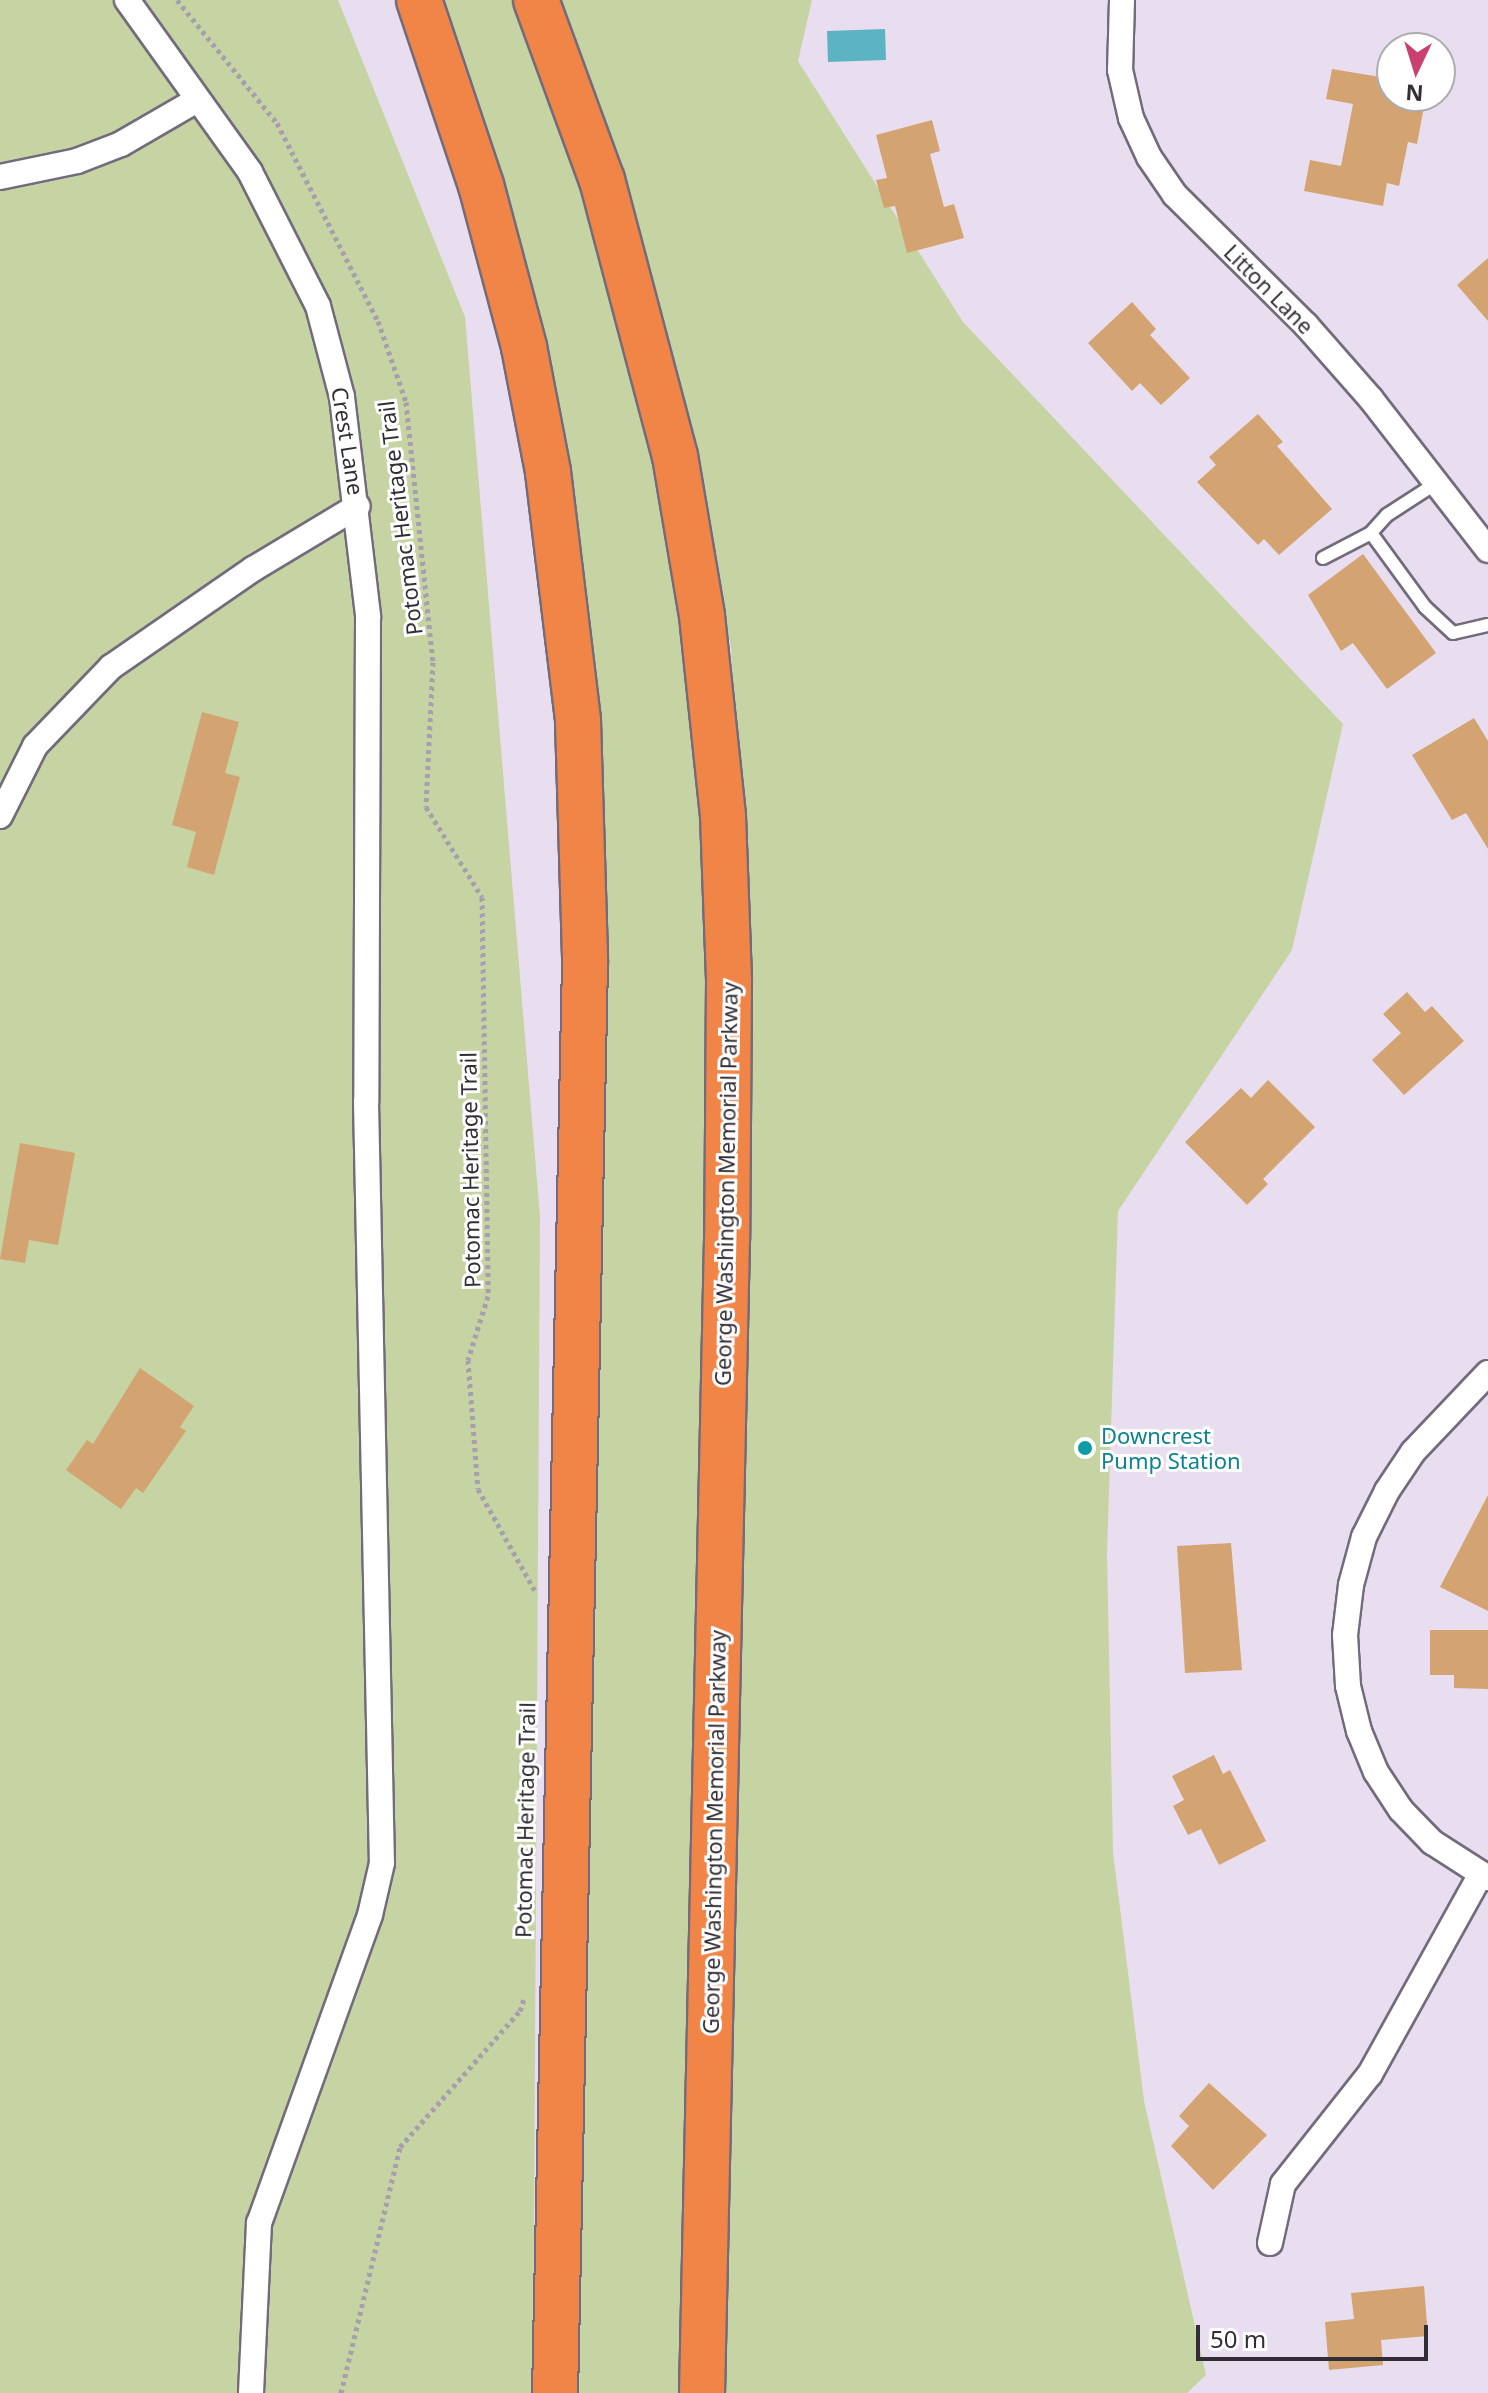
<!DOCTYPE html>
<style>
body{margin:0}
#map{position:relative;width:1488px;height:2393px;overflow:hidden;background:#e8def0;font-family:"Noto Sans",sans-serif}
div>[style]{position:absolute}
.green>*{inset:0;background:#c5d4a2}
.water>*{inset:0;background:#5cb3c2}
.building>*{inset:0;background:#d3a472}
.path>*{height:5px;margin-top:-2.5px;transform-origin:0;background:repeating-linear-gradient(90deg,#a79fad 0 4px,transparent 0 8px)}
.roads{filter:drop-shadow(2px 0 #736b7b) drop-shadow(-2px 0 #736b7b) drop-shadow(0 2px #736b7b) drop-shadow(0 -2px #736b7b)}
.lane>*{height:12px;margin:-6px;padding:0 6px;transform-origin:6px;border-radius:6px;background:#fff}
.street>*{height:24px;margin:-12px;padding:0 12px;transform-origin:12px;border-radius:12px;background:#fff}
.highway>*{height:44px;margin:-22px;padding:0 22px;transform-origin:22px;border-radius:22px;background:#f18447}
.dots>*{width:22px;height:22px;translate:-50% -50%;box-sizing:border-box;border:4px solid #fff;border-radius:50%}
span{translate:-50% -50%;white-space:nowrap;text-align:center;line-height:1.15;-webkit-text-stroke:6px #fff;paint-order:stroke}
.street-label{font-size:22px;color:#322e35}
.culture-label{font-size:22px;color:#0d838f}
.left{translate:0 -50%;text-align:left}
.north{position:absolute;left:1376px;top:32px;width:80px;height:80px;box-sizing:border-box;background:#fff;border:2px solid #adabae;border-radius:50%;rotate:184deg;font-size:22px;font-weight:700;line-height:32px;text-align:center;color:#322e35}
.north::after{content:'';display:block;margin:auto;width:28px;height:36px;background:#cb4073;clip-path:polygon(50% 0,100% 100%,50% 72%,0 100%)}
.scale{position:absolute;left:1196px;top:2325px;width:232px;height:36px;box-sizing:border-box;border:4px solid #322e35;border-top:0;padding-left:10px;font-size:24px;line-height:28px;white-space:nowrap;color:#322e35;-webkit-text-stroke:6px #fff;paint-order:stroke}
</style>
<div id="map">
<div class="green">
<i style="clip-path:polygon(0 0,338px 0,465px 317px,540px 1217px,533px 2393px,0 2393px)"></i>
<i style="clip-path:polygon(441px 0,518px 0,552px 80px,663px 494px,705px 766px,713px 1094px,687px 2393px,577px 2393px,598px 733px)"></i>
<i style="clip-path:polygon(553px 0,812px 0,798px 61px,963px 322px,1343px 724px,1292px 950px,1118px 1211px,1107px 1553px,1113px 1852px,1144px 2101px,1206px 2375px,1187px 2393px,720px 2393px,752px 1030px,731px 647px,646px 268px)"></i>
</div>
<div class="water">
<i style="clip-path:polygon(885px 29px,886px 60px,828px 62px,827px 31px)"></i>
</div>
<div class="building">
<i style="clip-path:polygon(1332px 69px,1392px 79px,1392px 96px,1426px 96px,1417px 144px,1408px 142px,1399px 186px,1387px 183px,1383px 206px,1304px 191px,1310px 160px,1341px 166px,1353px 104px,1326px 99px)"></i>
<i style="clip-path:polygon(932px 120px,940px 151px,930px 154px,944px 207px,954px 204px,964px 238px,907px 253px,895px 206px,884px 208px,876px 180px,887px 178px,876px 135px)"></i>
<i style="clip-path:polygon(1488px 258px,1488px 321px,1457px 285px)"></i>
<i style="clip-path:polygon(1132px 302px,1156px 329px,1150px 335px,1190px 378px,1161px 405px,1140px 383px,1132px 391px,1088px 343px)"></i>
<i style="clip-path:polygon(1258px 414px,1283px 442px,1277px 446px,1332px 509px,1279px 555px,1264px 539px,1258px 545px,1197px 482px,1216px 465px,1209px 457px)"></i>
<i style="clip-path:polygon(1363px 554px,1436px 653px,1387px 689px,1353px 643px,1341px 651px,1308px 595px)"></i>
<i style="clip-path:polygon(202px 712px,239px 722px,225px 773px,240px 777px,214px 875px,187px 867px,196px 832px,172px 825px)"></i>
<i style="clip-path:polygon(1474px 718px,1488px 741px,1488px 849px,1466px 813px,1452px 820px,1412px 755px)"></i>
<i style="clip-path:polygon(1407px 992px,1425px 1012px,1432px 1006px,1464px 1041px,1404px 1095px,1372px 1060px,1401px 1033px,1383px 1014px)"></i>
<i style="clip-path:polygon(1268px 1080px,1315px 1127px,1263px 1179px,1268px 1184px,1247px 1205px,1185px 1142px,1241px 1088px,1251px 1098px)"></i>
<i style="clip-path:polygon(20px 1143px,75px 1153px,58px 1245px,29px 1240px,25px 1263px,0 1259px)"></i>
<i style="clip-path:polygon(140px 1368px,194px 1406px,180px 1427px,186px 1431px,143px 1493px,136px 1488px,121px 1509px,66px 1470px,87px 1440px,93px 1444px)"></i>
<i style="clip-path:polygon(1488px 1495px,1488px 1611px,1440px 1587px)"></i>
<i style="clip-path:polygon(1231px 1543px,1242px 1670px,1185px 1673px,1177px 1546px)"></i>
<i style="clip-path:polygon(1430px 1630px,1488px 1630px,1488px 1689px,1454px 1688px,1454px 1675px,1430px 1675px)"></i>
<i style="clip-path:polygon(1214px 1755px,1223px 1774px,1230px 1770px,1266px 1841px,1219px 1865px,1201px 1829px,1188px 1835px,1173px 1806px,1184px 1800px,1172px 1776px)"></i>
<i style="clip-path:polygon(1209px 2083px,1267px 2135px,1213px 2190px,1171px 2146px,1189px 2126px,1179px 2116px)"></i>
<i style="clip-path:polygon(1424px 2286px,1428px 2336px,1381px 2340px,1383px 2365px,1329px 2370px,1325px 2322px,1354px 2319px,1351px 2293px)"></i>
</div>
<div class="path">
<i style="left:177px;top:0;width:159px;rotate:50.9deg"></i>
<i style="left:277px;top:123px;width:222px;rotate:63deg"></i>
<i style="left:378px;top:321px;width:86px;rotate:70.9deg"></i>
<i style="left:406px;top:402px;width:261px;rotate:84.1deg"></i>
<i style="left:433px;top:662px;width:145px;rotate:92.8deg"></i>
<i style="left:426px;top:807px;width:106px;rotate:58.1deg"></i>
<i style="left:482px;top:897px;width:399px;rotate:89.1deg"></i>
<i style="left:488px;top:1296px;width:67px;rotate:107.4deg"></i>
<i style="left:468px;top:1360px;width:129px;rotate:85.6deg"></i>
<i style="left:478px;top:1489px;width:117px;rotate:60.8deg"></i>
<i style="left:341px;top:2393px;width:253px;rotate:-76.5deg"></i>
<i style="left:400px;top:2147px;width:181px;rotate:-48.6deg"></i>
<i style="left:520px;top:2011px;width:13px;rotate:-72deg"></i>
</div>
<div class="roads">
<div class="lane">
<i style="left:1438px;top:482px;width:61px;rotate:147.1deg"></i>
<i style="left:1387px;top:515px;width:24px;rotate:132deg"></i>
<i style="left:1371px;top:533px;width:92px;rotate:53.9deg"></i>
<i style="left:1425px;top:607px;width:38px;rotate:43deg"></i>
<i style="left:1453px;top:633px;width:36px;rotate:-13deg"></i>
<i style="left:1323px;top:558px;width:54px;rotate:-27.5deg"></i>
</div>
<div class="street">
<i style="left:127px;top:0;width:211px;rotate:54.4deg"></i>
<i style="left:250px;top:172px;width:150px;rotate:63.1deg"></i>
<i style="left:318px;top:306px;width:94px;rotate:75.2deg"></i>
<i style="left:342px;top:397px;width:221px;rotate:83.2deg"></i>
<i style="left:368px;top:616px;width:486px;rotate:90.2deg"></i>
<i style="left:366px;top:1102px;width:761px;rotate:88.8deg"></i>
<i style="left:382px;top:1863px;width:53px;rotate:103deg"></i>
<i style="left:370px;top:1915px;width:327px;rotate:109.8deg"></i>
<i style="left:259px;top:2223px;width:170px;rotate:92.7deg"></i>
<i style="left:1122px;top:0;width:70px;rotate:91.6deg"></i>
<i style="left:1120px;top:70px;width:49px;rotate:77.1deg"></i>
<i style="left:1131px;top:118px;width:43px;rotate:65.2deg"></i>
<i style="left:1149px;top:157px;width:46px;rotate:55.6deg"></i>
<i style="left:1175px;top:195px;width:185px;rotate:44.8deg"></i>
<i style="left:1306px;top:325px;width:98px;rotate:48.7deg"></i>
<i style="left:1371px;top:399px;width:191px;rotate:52.2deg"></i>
<i style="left:0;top:177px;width:79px;rotate:-11.7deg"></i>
<i style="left:77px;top:161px;width:47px;rotate:-21.1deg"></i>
<i style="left:121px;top:144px;width:88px;rotate:-30.1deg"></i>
<i style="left:0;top:816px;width:78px;rotate:-63.4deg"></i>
<i style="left:35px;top:746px;width:110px;rotate:-46.1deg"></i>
<i style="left:111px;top:667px;width:173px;rotate:-34.6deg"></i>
<i style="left:253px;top:569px;width:122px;rotate:-31deg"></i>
<i style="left:1488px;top:1373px;width:109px;rotate:133.5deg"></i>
<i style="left:1413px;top:1452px;width:47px;rotate:123.7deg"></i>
<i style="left:1387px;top:1491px;width:51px;rotate:116.6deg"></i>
<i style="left:1364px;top:1537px;width:50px;rotate:105.2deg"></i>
<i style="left:1351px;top:1585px;width:50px;rotate:96.8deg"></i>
<i style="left:1345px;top:1635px;width:51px;rotate:86.6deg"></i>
<i style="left:1348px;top:1686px;width:46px;rotate:76.3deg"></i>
<i style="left:1359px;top:1731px;width:44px;rotate:67.5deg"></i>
<i style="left:1376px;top:1772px;width:45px;rotate:56.7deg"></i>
<i style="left:1401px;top:1810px;width:45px;rotate:45.9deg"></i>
<i style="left:1432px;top:1842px;width:67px;rotate:32.7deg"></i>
<i style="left:1270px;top:2243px;width:60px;rotate:-77.6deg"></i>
<i style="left:1283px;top:2184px;width:140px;rotate:-51.7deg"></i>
<i style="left:1370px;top:2074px;width:229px;rotate:-61deg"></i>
</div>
<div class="highway">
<i style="left:419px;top:0;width:195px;rotate:71.5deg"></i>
<i style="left:481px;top:185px;width:168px;rotate:75.1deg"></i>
<i style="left:524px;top:347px;width:127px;rotate:79.1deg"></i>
<i style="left:548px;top:472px;width:251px;rotate:83.1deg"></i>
<i style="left:578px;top:721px;width:242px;rotate:88.3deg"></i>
<i style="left:585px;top:963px;width:1430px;rotate:91.2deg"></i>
<i style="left:536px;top:0;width:192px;rotate:69.9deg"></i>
<i style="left:602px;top:180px;width:285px;rotate:75.2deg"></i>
<i style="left:675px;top:456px;width:162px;rotate:80.4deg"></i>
<i style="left:702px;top:616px;width:201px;rotate:84deg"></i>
<i style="left:723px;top:816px;width:166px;rotate:87.9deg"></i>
<i style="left:729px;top:982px;width:257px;rotate:90.4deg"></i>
<i style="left:727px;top:1239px;width:1154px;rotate:91.24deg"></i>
</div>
</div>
<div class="dots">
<i style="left:1085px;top:1448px;background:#0f9aa8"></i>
</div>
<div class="street-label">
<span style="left:1269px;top:289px;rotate:45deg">Litton Lane</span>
<span style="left:348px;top:441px;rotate:81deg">Crest Lane</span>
<span style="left:400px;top:518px;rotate:-97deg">Potomac Heritage Trail</span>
<span style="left:470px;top:1170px;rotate:-91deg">Potomac Heritage Trail</span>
<span style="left:726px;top:1184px;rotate:-89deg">George Washington Memorial Parkway</span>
<span style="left:525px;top:1820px;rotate:-89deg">Potomac Heritage Trail</span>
<span style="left:714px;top:1832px;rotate:-89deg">George Washington Memorial Parkway</span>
</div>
<div class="culture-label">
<span class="left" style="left:1101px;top:1448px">Downcrest<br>Pump Station</span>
</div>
<div class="north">N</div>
<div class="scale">50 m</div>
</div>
